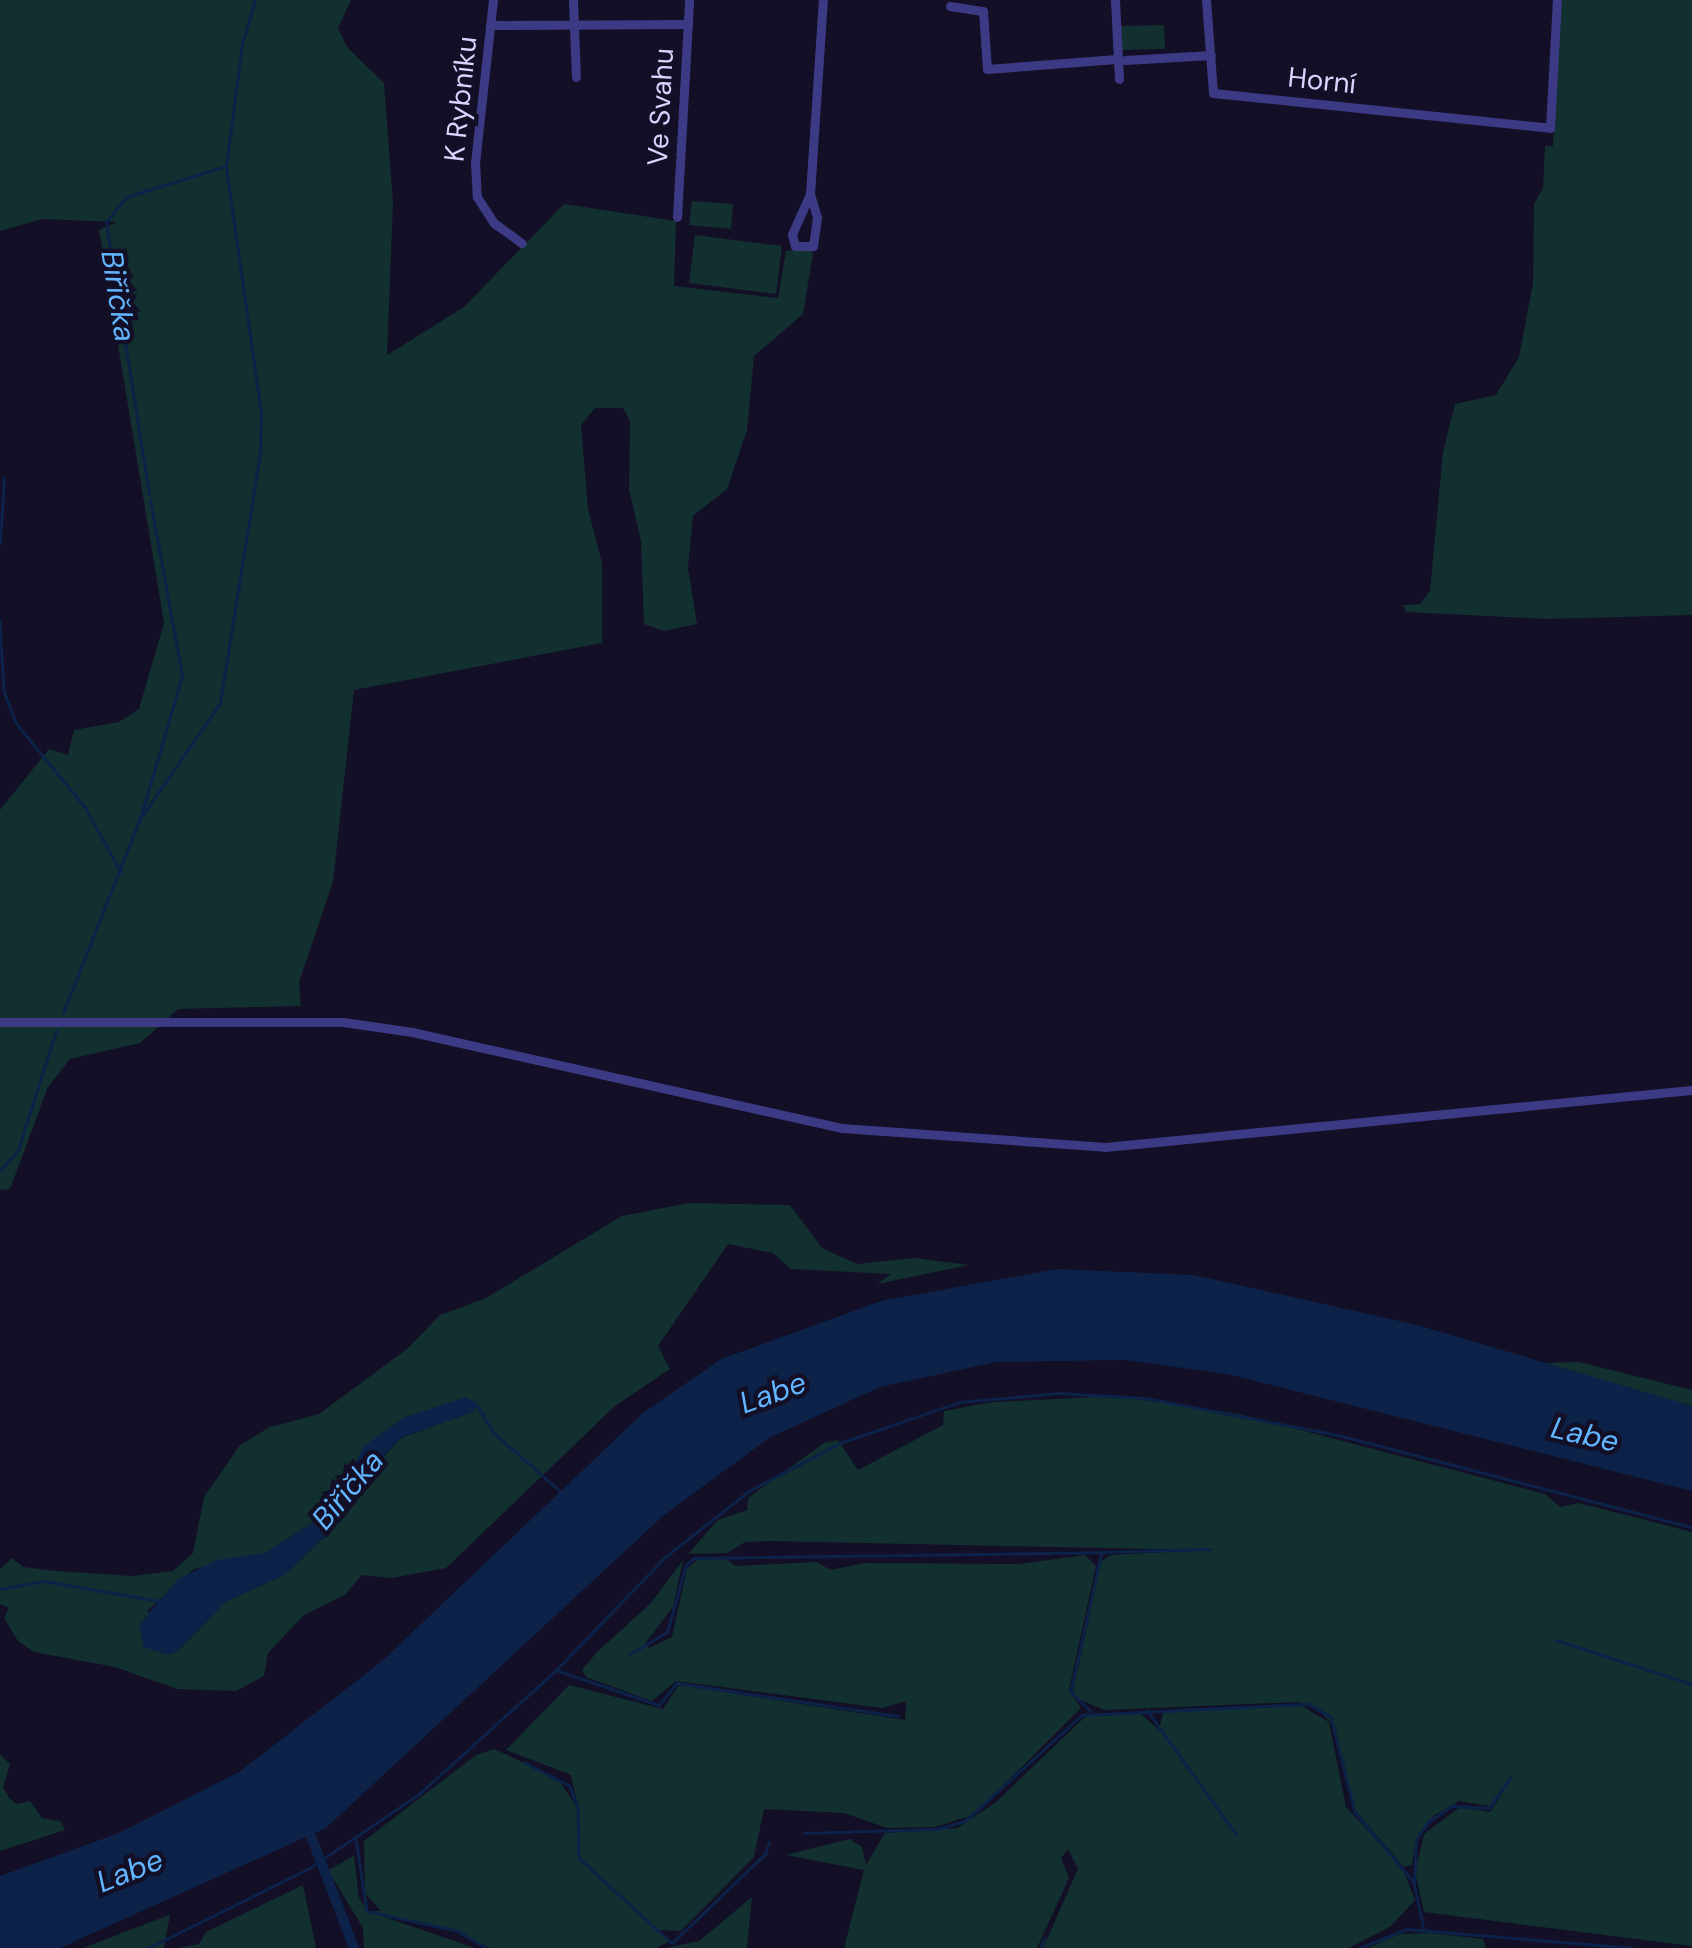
<!DOCTYPE html>
<meta charset="utf-8">
<style>
body{margin:0}
#map{position:relative;width:1692px;height:1948px;overflow:hidden;background:#130f26;font-family:"DM Sans",sans-serif}
div>[style]{position:absolute}
.green>*{inset:0;background:#12302f}
.water>*{inset:0;background:#0c2248}
.stream>*{height:2.5px;margin:-1.25px;padding:0 1.25px;transform-origin:1.25px;border-radius:1.25px;background:#0c2248}
.canal>*{height:10px;margin:-5px;padding:0 5px;transform-origin:5px;border-radius:5px;background:#0c2248}
.minor>*{height:9px;margin:-4.5px;padding:0 4.5px;transform-origin:4.5px;border-radius:4.5px;background:#3d3a85}
span{translate:-50% -50%;white-space:nowrap;text-align:center;line-height:1.15;-webkit-text-stroke:9px #130f26;paint-order:stroke}
.street-label{font-size:28px;color:#d9d4ff}
.water-label{font-size:30px;color:#62b6ff;font-style:italic}
</style>
<div id="map">
<div class="green">
<i style="clip-path:polygon(0 0,351px 0,338px 28px,347px 47px,384px 83px,393px 203px,387px 355px,464px 307px,564px 204px,676px 221px,674px 286px,778px 298px,786px 251px,814px 247px,803px 314px,754px 356px,747px 430px,727px 489px,693px 516px,688px 568px,697px 624px,664px 631px,644px 624px,641px 541px,629px 489px,630px 421px,623px 408px,595px 408px,581px 425px,588px 509px,602px 563px,602px 643px,354px 690px,333px 882px,299px 982px,301px 1006px,178px 1009px,140px 1043px,70px 1059px,48px 1087px,10px 1189px,0 1190px,0 810px,49px 749px,68px 755px,74px 730px,119px 722px,139px 709px,164px 623px,99px 230px,117px 222px,42px 219px,0 231px)"></i>
<i style="clip-path:polygon(1559px 0,1692px 0,1692px 615px,1547px 619px,1406px 612px,1403px 605px,1420px 604px,1430px 591px,1443px 452px,1455px 404px,1496px 395px,1519px 357px,1533px 283px,1534px 204px,1543px 188px,1545px 146px,1553px 146px)"></i>
<i style="clip-path:polygon(1164px 25px,1165px 49px,1121px 50px,1121px 26px)"></i>
<i style="clip-path:polygon(692px 201px,733px 204px,731px 229px,689px 225px)"></i>
<i style="clip-path:polygon(695px 235px,782px 246px,776px 294px,689px 283px)"></i>
<i style="clip-path:polygon(evenodd,689px 1203px,790px 1205px,822px 1248px,857px 1264px,914px 1258px,969px 1265px,877px 1284px,891px 1274px,791px 1269px,773px 1253px,728px 1244px,658px 1346px,670px 1369px,615px 1406px,446px 1568px,391px 1578px,362px 1575px,345px 1595px,304px 1615px,268px 1653px,264px 1676px,236px 1691px,177px 1689px,115px 1667px,34px 1652px,18px 1641px,4px 1618px,9px 1608px,0 1604px,0 1569px,12px 1558px,23px 1567px,56px 1571px,132px 1576px,173px 1571px,193px 1553px,204px 1497px,240px 1445px,270px 1427px,319px 1414px,407px 1349px,440px 1315px,486px 1298px,622px 1216px,689px 1203px,475px 1411px,401px 1438px,362px 1480px,333px 1529px,284px 1575px,225px 1602px,178px 1651px,147px 1611px,194px 1569px,265px 1553px,312px 1523px,352px 1476px,365px 1446px,475px 1411px)"></i>
<i style="clip-path:polygon(1579px 1362px,1692px 1390px,1692px 1406px,1541px 1363px)"></i>
<i style="clip-path:polygon(1116px 1396px,1239px 1414px,1545px 1494px,1560px 1507px,1579px 1503px,1692px 1532px,1692px 1946px,1424px 1912px,1415px 1872px,1424px 1834px,1460px 1807px,1490px 1812px,1503px 1793px,1489px 1806px,1459px 1801px,1433px 1816px,1415px 1844px,1412px 1865px,1404px 1867px,1355px 1810px,1335px 1727px,1315px 1707px,1299px 1702px,1104px 1710px,1072px 1696px,1101px 1562px,1110px 1555px,1204px 1550px,767px 1541px,745px 1542px,727px 1553px,688px 1554px,718px 1520px,747px 1510px,748px 1498px,824px 1443px,838px 1440px,858px 1470px,943px 1425px,944px 1411px,993px 1402px)"></i>
<i style="clip-path:polygon(1085px 1555px,1096px 1566px,1069px 1690px,1081px 1708px,973px 1815px,935px 1827px,887px 1828px,844px 1813px,764px 1809px,754px 1857px,681px 1931px,659px 1930px,668px 1942px,656px 1948px,490px 1948px,479px 1942px,486px 1948px,459px 1930px,370px 1912px,475px 1948px,364px 1948px,363px 1928px,328px 1870px,354px 1856px,359px 1898px,368px 1911px,381px 1911px,365px 1893px,364px 1841px,476px 1755px,494px 1749px,557px 1778px,579px 1810px,571px 1775px,506px 1750px,569px 1685px,663px 1709px,679px 1685px,905px 1720px,906px 1701px,882px 1708px,676px 1681px,652px 1701px,586px 1677px,582px 1670px,597px 1652px,651px 1603px,683px 1560px,673px 1607px,646px 1642px,649px 1648px,672px 1637px,687px 1569px,698px 1559px,723px 1557px,736px 1566px,816px 1562px,831px 1570px,864px 1563px,1019px 1564px)"></i>
<i style="clip-path:polygon(1300px 1705px,1329px 1722px,1346px 1807px,1403px 1869px,1415px 1900px,1391px 1926px,1349px 1948px,1043px 1948px,1078px 1869px,1068px 1849px,1061px 1858px,1069px 1878px,1037px 1948px,844px 1948px,864px 1870px,786px 1855px,850px 1839px,862px 1847px,866px 1865px,885px 1833px,957px 1828px,995px 1803px,1088px 1714px,1140px 1713px,1159px 1730px,1163px 1713px,1173px 1709px)"></i>
<i style="clip-path:polygon(0 1754px,10px 1764px,3px 1787px,9px 1798px,17px 1804px,30px 1801px,42px 1818px,60px 1821px,65px 1830px,0 1851px)"></i>
<i style="clip-path:polygon(303px 1885px,316px 1948px,177px 1948px,199px 1944px,206px 1932px)"></i>
<i style="clip-path:polygon(752px 1897px,747px 1948px,665px 1948px,699px 1941px)"></i>
<i style="clip-path:polygon(170px 1915px,164px 1948px,83px 1948px,169px 1915px)"></i>
<i style="clip-path:polygon(1430px 1933px,1483px 1939px,1486px 1948px,1367px 1948px,1400px 1934px)"></i>
</div>
<div class="water">
<i style="clip-path:polygon(1057px 1269px,1194px 1275px,1417px 1325px,1692px 1406px,1692px 1491px,1227px 1374px,1125px 1360px,996px 1362px,880px 1387px,769px 1438px,663px 1516px,326px 1828px,60px 1948px,0 1948px,0 1876px,119px 1833px,239px 1772px,381px 1662px,643px 1413px,721px 1359px,881px 1301px)"></i>
<i style="clip-path:polygon(465px 1397px,477px 1403px,475px 1411px,400px 1438px,362px 1480px,333px 1529px,284px 1575px,225px 1602px,178px 1651px,168px 1655px,144px 1647px,139px 1625px,177px 1580px,217px 1560px,265px 1553px,312px 1523px,338px 1496px,364px 1446px,405px 1417px)"></i>
</div>
<div class="stream">
<i style="left:149px;top:494px;width:275px;rotate:-99deg"></i>
<i style="left:106px;top:222px;width:32px;rotate:-51deg"></i>
<i style="left:126px;top:197px;width:105px;rotate:-17.2deg"></i>
<i style="left:226px;top:166px;width:123px;rotate:-82.5deg"></i>
<i style="left:242px;top:44px;width:46px;rotate:-73.5deg"></i>
<i style="left:0;top:544px;width:66px;rotate:-86.5deg"></i>
<i style="left:0;top:620px;width:71px;rotate:86.8deg"></i>
<i style="left:4px;top:691px;width:34px;rotate:69deg"></i>
<i style="left:16px;top:723px;width:109px;rotate:50.6deg"></i>
<i style="left:85px;top:807px;width:74px;rotate:61deg"></i>
<i style="left:140px;top:819px;width:141px;rotate:-55.4deg"></i>
<i style="left:220px;top:703px;width:253px;rotate:-80.9deg"></i>
<i style="left:260px;top:453px;width:40px;rotate:-88.6deg"></i>
<i style="left:261px;top:413px;width:249px;rotate:-98.1deg"></i>
<i style="left:63px;top:1013px;width:209px;rotate:-68.4deg"></i>
<i style="left:140px;top:819px;width:149px;rotate:-73.6deg"></i>
<i style="left:182px;top:676px;width:179px;rotate:-100.3deg"></i>
<i style="left:0;top:1171px;width:28px;rotate:-49deg"></i>
<i style="left:18px;top:1150px;width:125px;rotate:-72.3deg"></i>
<i style="left:477px;top:1405px;width:31px;rotate:59deg"></i>
<i style="left:493px;top:1432px;width:91px;rotate:41.4deg"></i>
<i style="left:1102px;top:1552px;width:108px;rotate:-1.6deg"></i>
<i style="left:0;top:1589px;width:45px;rotate:-10.3deg"></i>
<i style="left:44px;top:1581px;width:118px;rotate:9.8deg"></i>
<i style="left:1556px;top:1640px;width:143px;rotate:17.9deg"></i>
<i style="left:630px;top:1654px;width:43px;rotate:-30.7deg"></i>
<i style="left:667px;top:1632px;width:70px;rotate:-74.2deg"></i>
<i style="left:686px;top:1565px;width:11px;rotate:-41deg"></i>
<i style="left:694px;top:1558px;width:408px;rotate:-0.8deg"></i>
<i style="left:1102px;top:1552px;width:143px;rotate:102.5deg"></i>
<i style="left:1071px;top:1692px;width:28px;rotate:44deg"></i>
<i style="left:556px;top:1670px;width:109px;rotate:18.8deg"></i>
<i style="left:659px;top:1705px;width:28px;rotate:-51deg"></i>
<i style="left:677px;top:1683px;width:223px;rotate:8.5deg"></i>
<i style="left:1147px;top:1710px;width:153px;rotate:54.3deg"></i>
<i style="left:524px;top:1762px;width:52px;rotate:27.6deg"></i>
<i style="left:570px;top:1786px;width:22px;rotate:69deg"></i>
<i style="left:578px;top:1807px;width:51px;rotate:88.9deg"></i>
<i style="left:579px;top:1858px;width:126px;rotate:42.4deg"></i>
<i style="left:672px;top:1943px;width:129px;rotate:-43.7deg"></i>
<i style="left:765px;top:1854px;width:12px;rotate:-70deg"></i>
<i style="left:804px;top:1833px;width:133px;rotate:-1.7deg"></i>
<i style="left:937px;top:1829px;width:29px;rotate:-16deg"></i>
<i style="left:965px;top:1821px;width:158px;rotate:-42.2deg"></i>
<i style="left:1082px;top:1715px;width:227px;rotate:-2.8deg"></i>
<i style="left:1309px;top:1704px;width:26px;rotate:31deg"></i>
<i style="left:1331px;top:1717px;width:98px;rotate:75.8deg"></i>
<i style="left:1355px;top:1812px;width:92px;rotate:49.9deg"></i>
<i style="left:1414px;top:1882px;width:49px;rotate:78.2deg"></i>
<i style="left:356px;top:1839px;width:73px;rotate:81.3deg"></i>
<i style="left:367px;top:1911px;width:93px;rotate:12.4deg"></i>
<i style="left:458px;top:1931px;width:33px;rotate:31deg"></i>
<i style="left:1414px;top:1882px;width:43px;rotate:-87.3deg"></i>
<i style="left:1416px;top:1839px;width:22px;rotate:-54deg"></i>
<i style="left:1429px;top:1821px;width:27px;rotate:-33deg"></i>
<i style="left:1452px;top:1806px;width:37px;rotate:3deg"></i>
<i style="left:1489px;top:1808px;width:37px;rotate:-55deg"></i>
<i style="left:148px;top:1948px;width:178px;rotate:-26.3deg"></i>
<i style="left:308px;top:1869px;width:134px;rotate:-34deg"></i>
<i style="left:419px;top:1794px;width:185px;rotate:-42.1deg"></i>
<i style="left:556px;top:1670px;width:157px;rotate:-46deg"></i>
<i style="left:665px;top:1557px;width:107px;rotate:-38.2deg"></i>
<i style="left:749px;top:1491px;width:103px;rotate:-27.8deg"></i>
<i style="left:840px;top:1443px;width:127px;rotate:-18.9deg"></i>
<i style="left:960px;top:1402px;width:99px;rotate:-5.2deg"></i>
<i style="left:1059px;top:1393px;width:87px;rotate:3.3deg"></i>
<i style="left:1146px;top:1398px;width:196px;rotate:10.9deg"></i>
<i style="left:1338px;top:1435px;width:366px;rotate:14.6deg"></i>
<i style="left:1040px;top:1948px;width:10px;rotate:-66deg"></i>
<i style="left:1359px;top:1948px;width:52px;rotate:-21.6deg"></i>
<i style="left:1407px;top:1929px;width:225px;rotate:4.8deg"></i>
</div>
<div class="canal">
<i style="left:306px;top:1823px;width:134px;rotate:69deg"></i>
</div>
<div class="minor">
<i style="left:493px;top:0;width:163px;rotate:96.3deg"></i>
<i style="left:475px;top:162px;width:35px;rotate:87deg"></i>
<i style="left:477px;top:197px;width:31px;rotate:57deg"></i>
<i style="left:494px;top:223px;width:34px;rotate:36deg"></i>
<i style="left:573px;top:0;width:77px;rotate:87.8deg"></i>
<i style="left:1115px;top:0;width:79px;rotate:87.1deg"></i>
<i style="left:1206px;top:0;width:93px;rotate:85.7deg"></i>
<i style="left:1213px;top:93px;width:339px;rotate:5.9deg"></i>
<i style="left:1550px;top:128px;width:128px;rotate:-86.9deg"></i>
<i style="left:950px;top:6px;width:33px;rotate:9deg"></i>
<i style="left:983px;top:11px;width:58px;rotate:86.1deg"></i>
<i style="left:987px;top:69px;width:130px;rotate:-4.4deg"></i>
<i style="left:490px;top:25px;width:198px;rotate:-0.3deg"></i>
<i style="left:1125px;top:60px;width:86px;rotate:-3.3deg"></i>
<i style="left:810px;top:194px;width:44px;rotate:114.2deg"></i>
<i style="left:792px;top:234px;width:12px;rotate:76deg"></i>
<i style="left:795px;top:246px;width:18px"></i>
<i style="left:813px;top:246px;width:29px;rotate:-82deg"></i>
<i style="left:817px;top:217px;width:24px;rotate:-107deg"></i>
<i style="left:810px;top:194px;width:194px;rotate:-86.2deg"></i>
<i style="left:677px;top:217px;width:217px;rotate:-86.8deg"></i>
<i style="left:0;top:1022px;width:343px"></i>
<i style="left:343px;top:1022px;width:70px;rotate:8.2deg"></i>
<i style="left:412px;top:1032px;width:441px;rotate:12.6deg"></i>
<i style="left:842px;top:1128px;width:264px;rotate:4.1deg"></i>
<i style="left:1105px;top:1147px;width:590px;rotate:-5.55deg"></i>
</div>
<div class="street-label">
<span style="left:1322px;top:81px;rotate:6deg">Horní</span>
<span style="left:461px;top:99px;rotate:-84deg">K Rybníku</span>
<span style="left:661px;top:107px;rotate:-87deg">Ve Svahu</span>
</div>
<div class="water-label">
<span style="left:118px;top:296px;rotate:81deg">Biřička</span>
<span style="left:773px;top:1393px;rotate:-20deg">Labe</span>
<span style="left:1585px;top:1435px;rotate:13deg">Labe</span>
<span style="left:348px;top:1490px;rotate:-50deg">Biřička</span>
<span style="left:130px;top:1871px;rotate:-22deg">Labe</span>
</div>
</div>
